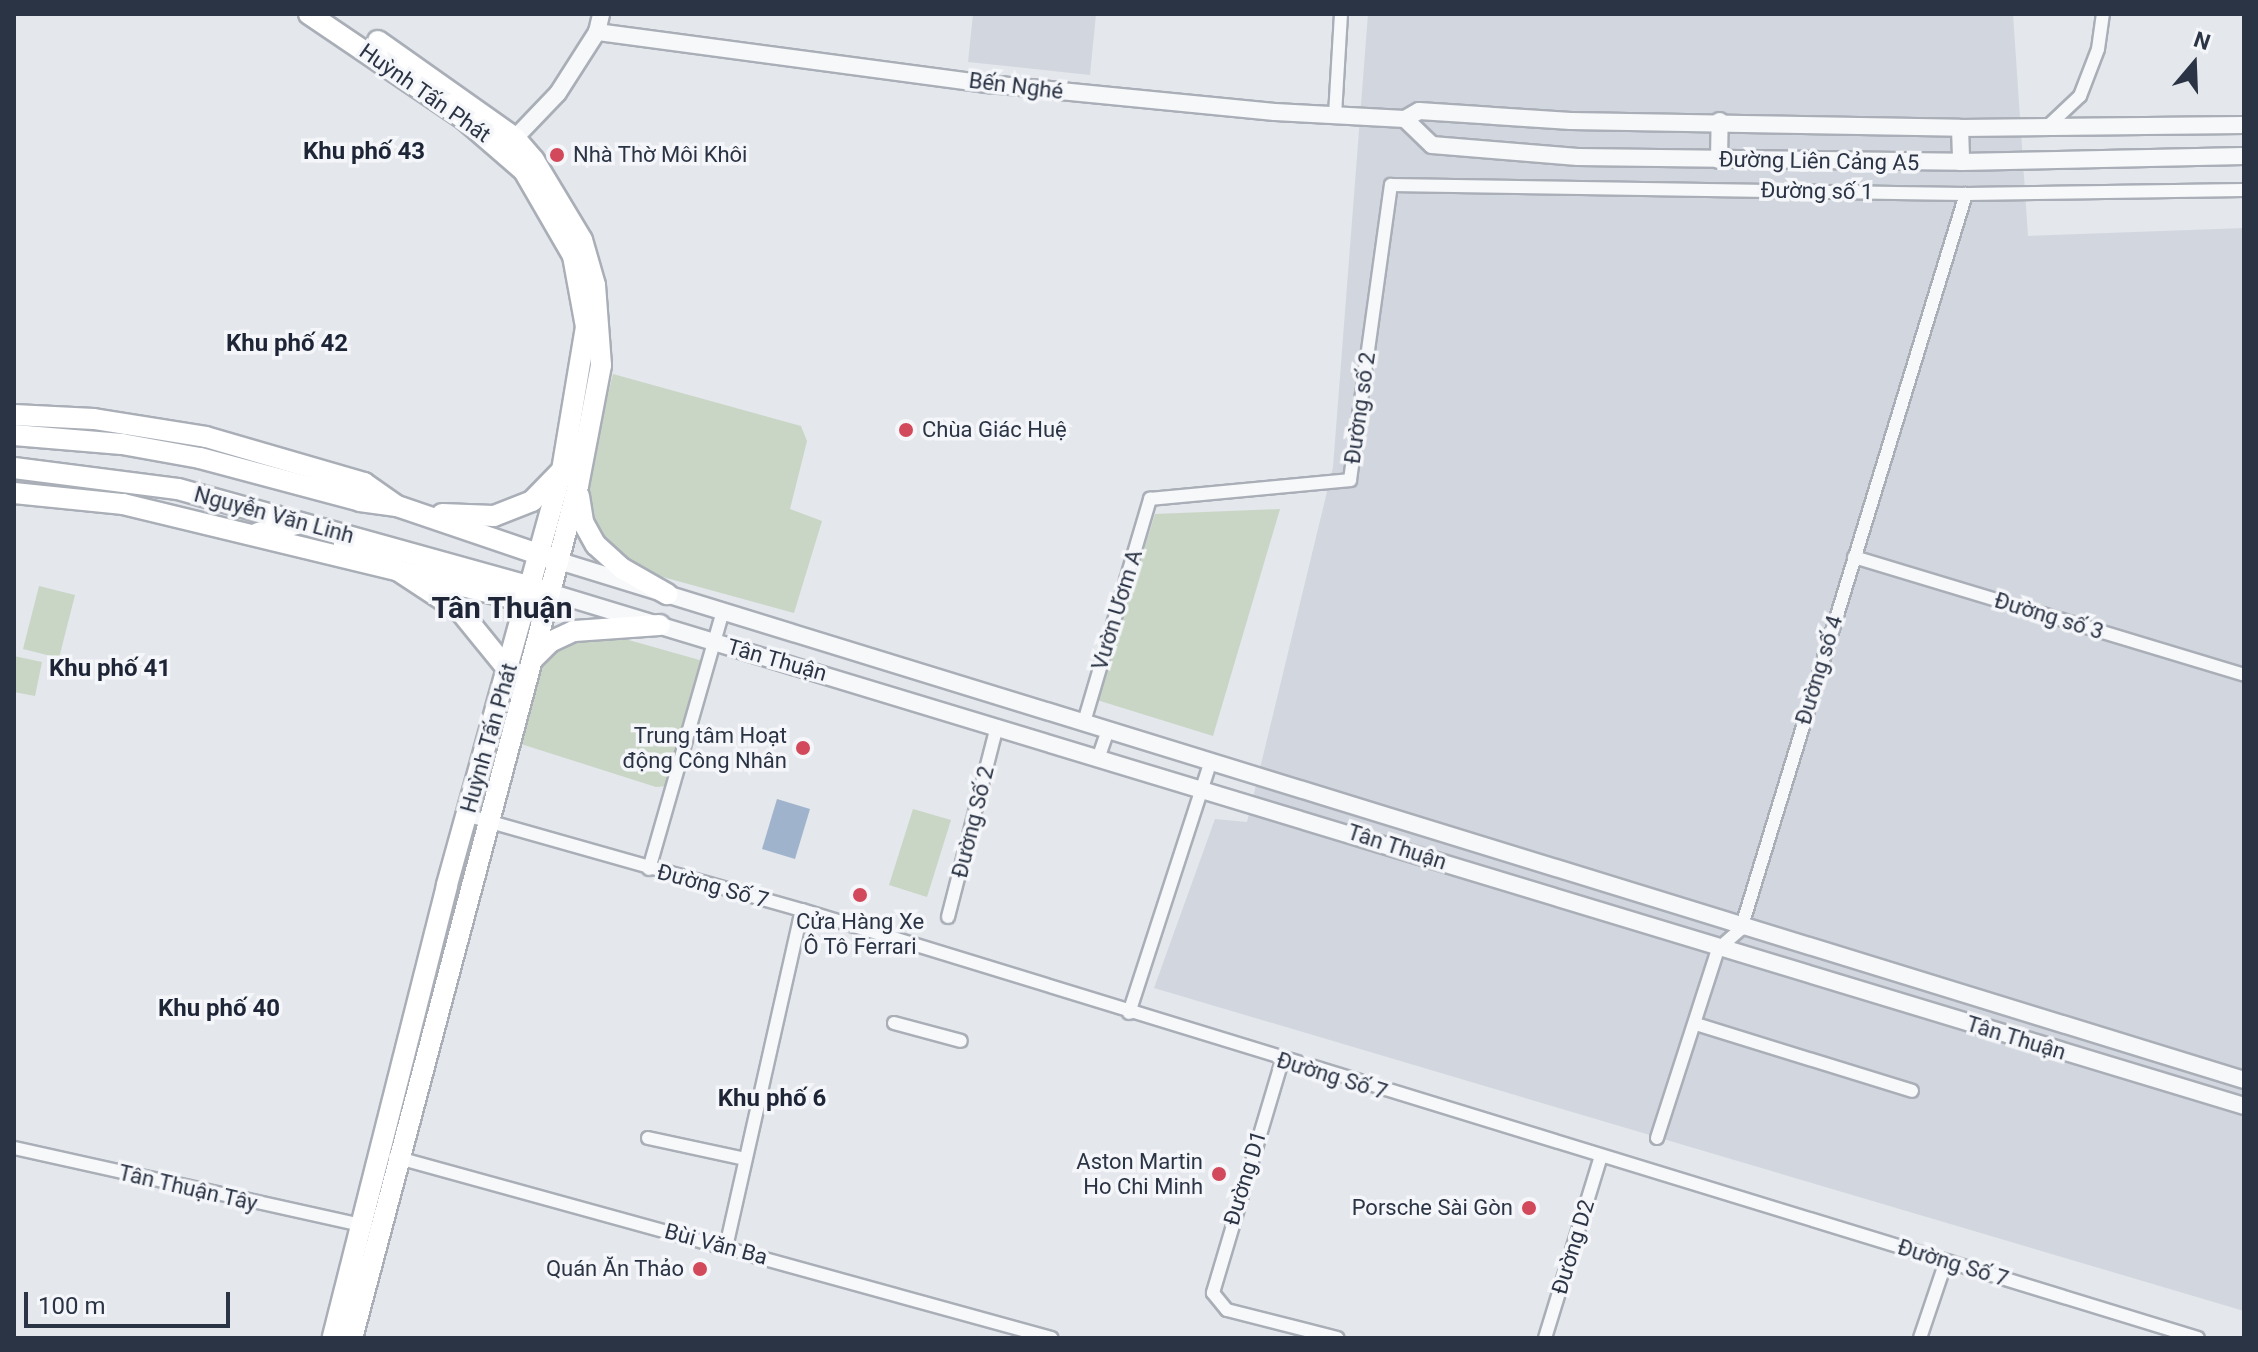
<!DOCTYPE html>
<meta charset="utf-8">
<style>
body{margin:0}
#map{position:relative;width:2258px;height:1352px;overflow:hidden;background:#e4e7ec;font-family:Roboto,sans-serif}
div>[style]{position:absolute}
.built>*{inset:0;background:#d2d6de}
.green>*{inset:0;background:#c9d6c5}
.water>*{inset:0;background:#9fb4cc}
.roads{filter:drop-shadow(2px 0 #a9aeb7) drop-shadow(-2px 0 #a9aeb7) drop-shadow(0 2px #a9aeb7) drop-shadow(0 -2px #a9aeb7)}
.minor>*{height:12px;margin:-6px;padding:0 6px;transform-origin:6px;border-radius:6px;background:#f7f8fa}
.tertiary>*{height:16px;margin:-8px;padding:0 8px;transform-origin:8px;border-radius:8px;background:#f7f8fa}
.primary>*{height:20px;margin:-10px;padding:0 10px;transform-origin:10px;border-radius:10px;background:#fff}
.trunk>*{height:20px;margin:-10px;padding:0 10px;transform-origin:10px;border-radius:10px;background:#fff}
.dots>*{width:22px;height:22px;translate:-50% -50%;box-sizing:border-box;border:4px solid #f4f6f9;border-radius:50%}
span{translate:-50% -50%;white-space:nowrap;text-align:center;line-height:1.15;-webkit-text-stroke:7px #f4f6f9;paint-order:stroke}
.street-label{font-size:22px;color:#2b3445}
.poi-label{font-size:22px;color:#2b3445}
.left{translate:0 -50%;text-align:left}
.right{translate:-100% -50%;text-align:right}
.neighbourhood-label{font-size:24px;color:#1d2536;font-weight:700}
.district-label{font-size:30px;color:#1d2536;font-weight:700}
.frame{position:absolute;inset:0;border:16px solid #2b3445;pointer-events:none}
.north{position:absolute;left:2154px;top:24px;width:80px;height:80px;-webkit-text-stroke:6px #f4f6f9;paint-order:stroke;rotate:19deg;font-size:22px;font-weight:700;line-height:32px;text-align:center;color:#2b3445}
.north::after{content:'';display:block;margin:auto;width:28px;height:36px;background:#2b3445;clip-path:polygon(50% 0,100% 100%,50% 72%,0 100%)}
.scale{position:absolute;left:24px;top:1292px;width:206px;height:36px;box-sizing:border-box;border:4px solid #2b3445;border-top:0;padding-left:10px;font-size:24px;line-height:28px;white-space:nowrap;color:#2b3445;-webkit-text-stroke:6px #f4f6f9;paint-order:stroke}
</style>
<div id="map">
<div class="built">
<i style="clip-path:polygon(973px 14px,1096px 14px,1090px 75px,968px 62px)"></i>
<i style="clip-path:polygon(1368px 14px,2013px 14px,2028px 236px,2244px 228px,2244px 1311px,1154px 988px,1215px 819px,1247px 822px,1333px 467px)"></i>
</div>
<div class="green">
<i style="clip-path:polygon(613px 374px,801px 426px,807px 441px,790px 509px,822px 521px,794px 613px,641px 571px,593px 529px,586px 484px)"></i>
<i style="clip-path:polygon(1280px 509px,1213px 736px,1097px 700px,1155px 514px)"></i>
<i style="clip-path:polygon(39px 586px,75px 595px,59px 658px,23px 649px)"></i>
<i style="clip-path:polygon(574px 635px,611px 635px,703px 661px,669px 786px,656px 787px,521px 744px,539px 659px)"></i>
<i style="clip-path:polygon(14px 656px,42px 662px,35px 696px,14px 692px)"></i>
<i style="clip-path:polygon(913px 809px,951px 820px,927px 897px,889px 885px)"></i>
</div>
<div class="water">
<i style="clip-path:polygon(777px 799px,810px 809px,795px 859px,762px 849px)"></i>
</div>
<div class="roads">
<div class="minor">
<i style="left:1335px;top:115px;width:101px;rotate:-86.6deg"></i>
<i style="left:2047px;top:127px;width:45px;rotate:-43.2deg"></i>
<i style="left:2080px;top:96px;width:50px;rotate:-69deg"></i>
<i style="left:2098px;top:49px;width:35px;rotate:-82deg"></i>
<i style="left:1854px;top:557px;width:407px;rotate:16.8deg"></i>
<i style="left:1084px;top:722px;width:233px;rotate:-73.5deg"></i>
<i style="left:1150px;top:499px;width:201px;rotate:-5.4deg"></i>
<i style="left:1350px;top:480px;width:298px;rotate:-82.1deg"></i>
<i style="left:1391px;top:185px;width:575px;rotate:0.9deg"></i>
<i style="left:1966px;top:194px;width:278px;rotate:-0.8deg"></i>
<i style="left:1099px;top:756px;width:28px;rotate:-71deg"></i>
<i style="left:466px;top:815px;width:349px;rotate:15.8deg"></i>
<i style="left:802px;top:910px;width:1460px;rotate:17.05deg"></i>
<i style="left:649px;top:869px;width:268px;rotate:-74deg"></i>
<i style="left:948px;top:917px;width:197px;rotate:-75.6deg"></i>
<i style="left:1129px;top:1013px;width:265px;rotate:-72deg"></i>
<i style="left:894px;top:1023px;width:69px;rotate:15deg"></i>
<i style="left:1696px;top:1024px;width:226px;rotate:17.2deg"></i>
<i style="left:1282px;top:1061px;width:242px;rotate:106.6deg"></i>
<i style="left:1213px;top:1293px;width:22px;rotate:51deg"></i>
<i style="left:1227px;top:1310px;width:114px;rotate:14.2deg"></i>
<i style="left:648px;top:1138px;width:99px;rotate:12.2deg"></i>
<i style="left:1657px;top:1138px;width:199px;rotate:-72.1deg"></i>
<i style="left:1718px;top:949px;width:30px;rotate:-41deg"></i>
<i style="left:1741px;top:929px;width:769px;rotate:-72.98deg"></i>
<i style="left:14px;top:1148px;width:356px;rotate:12.5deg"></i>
<i style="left:395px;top:1157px;width:681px;rotate:15.42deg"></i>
<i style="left:726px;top:1247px;width:345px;rotate:-77.3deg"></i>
<i style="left:1545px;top:1338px;width:190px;rotate:-72.9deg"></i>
<i style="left:1920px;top:1338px;width:81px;rotate:-71.3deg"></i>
</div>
<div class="tertiary">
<i style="left:597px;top:32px;width:395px;rotate:7.6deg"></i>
<i style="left:989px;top:84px;width:287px;rotate:5.6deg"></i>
<i style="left:1275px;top:112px;width:130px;rotate:3.1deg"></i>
<i style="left:1405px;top:119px;width:16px;rotate:-30deg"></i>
<i style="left:1419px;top:111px;width:152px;rotate:3.8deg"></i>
<i style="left:1571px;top:121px;width:389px;rotate:1deg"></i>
<i style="left:1960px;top:128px;width:284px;rotate:-0.6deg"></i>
<i style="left:1405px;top:119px;width:37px;rotate:44deg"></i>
<i style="left:1432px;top:145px;width:146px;rotate:4.7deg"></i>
<i style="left:1578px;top:157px;width:383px;rotate:0.7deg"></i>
<i style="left:1961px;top:162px;width:283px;rotate:-1.2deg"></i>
<i style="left:1960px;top:128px;width:34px;rotate:88deg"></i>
<i style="left:515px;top:138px;width:62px;rotate:-46.3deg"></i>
<i style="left:558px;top:93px;width:72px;rotate:-57.4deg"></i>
<i style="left:597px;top:32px;width:18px;rotate:-77deg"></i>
<i style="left:1719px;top:160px;width:39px;rotate:-89deg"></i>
<i style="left:556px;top:560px;width:1766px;rotate:17.12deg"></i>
<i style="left:549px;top:592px;width:1771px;rotate:16.87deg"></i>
</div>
<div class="primary">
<i style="left:309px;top:14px;width:187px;rotate:34.1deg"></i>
<i style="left:464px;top:119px;width:79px;rotate:40.9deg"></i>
<i style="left:524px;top:171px;width:98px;rotate:60deg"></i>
<i style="left:573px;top:256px;width:72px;rotate:79.6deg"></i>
<i style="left:586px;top:327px;width:145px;rotate:99.5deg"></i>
<i style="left:562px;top:470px;width:432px;rotate:105.5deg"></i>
<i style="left:447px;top:886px;width:466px;rotate:104.2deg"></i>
<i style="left:14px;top:415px;width:80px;rotate:2.9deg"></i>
<i style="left:94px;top:419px;width:113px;rotate:9.1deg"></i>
<i style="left:206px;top:437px;width:165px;rotate:16.2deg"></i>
<i style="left:364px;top:483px;width:40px;rotate:34.9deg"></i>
<i style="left:14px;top:493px;width:110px;rotate:5.8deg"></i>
<i style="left:123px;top:504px;width:414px;rotate:13.6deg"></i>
<i style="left:579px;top:496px;width:26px;rotate:81deg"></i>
<i style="left:583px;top:522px;width:26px;rotate:61deg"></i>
<i style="left:596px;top:545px;width:36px;rotate:42deg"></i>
<i style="left:623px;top:569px;width:51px;rotate:29.6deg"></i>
<i style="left:532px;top:660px;width:25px;rotate:-45deg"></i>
<i style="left:550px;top:642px;width:26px;rotate:-25deg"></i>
<i style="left:574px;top:631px;width:86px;rotate:-4deg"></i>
<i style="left:352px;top:1338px;width:881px;rotate:-75.14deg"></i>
<i style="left:578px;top:486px;width:123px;rotate:-79.2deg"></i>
<i style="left:601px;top:365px;width:80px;rotate:-94.3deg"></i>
<i style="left:595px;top:285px;width:47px;rotate:-106.1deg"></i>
<i style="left:582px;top:240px;width:93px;rotate:-121deg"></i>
<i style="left:534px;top:160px;width:29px;rotate:-131deg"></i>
<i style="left:515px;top:138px;width:168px;rotate:-144.7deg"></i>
</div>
<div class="trunk">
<i style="left:14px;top:435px;width:108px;rotate:4.8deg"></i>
<i style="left:122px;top:444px;width:79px;rotate:10.2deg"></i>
<i style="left:200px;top:458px;width:166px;rotate:15deg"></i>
<i style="left:360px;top:501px;width:37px;rotate:8deg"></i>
<i style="left:397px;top:506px;width:168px;rotate:18.8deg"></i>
<i style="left:14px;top:468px;width:165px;rotate:7.3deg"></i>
<i style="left:178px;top:489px;width:385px;rotate:15.5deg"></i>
<i style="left:442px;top:514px;width:52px;rotate:2.2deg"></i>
<i style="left:494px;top:516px;width:41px;rotate:-21.5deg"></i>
<i style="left:532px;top:501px;width:43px;rotate:-45.9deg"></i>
<i style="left:258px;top:533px;width:40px;rotate:-13deg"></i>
<i style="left:344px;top:544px;width:55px;rotate:25.6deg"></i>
<i style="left:394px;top:568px;width:80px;rotate:33.3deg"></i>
<i style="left:461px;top:612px;width:76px;rotate:50.9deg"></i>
</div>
</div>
<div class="dots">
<i style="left:557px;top:155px;background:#d1495b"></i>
<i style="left:906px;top:430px;background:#d1495b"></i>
<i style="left:803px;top:748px;background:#d1495b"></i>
<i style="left:860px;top:895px;background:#d1495b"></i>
<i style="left:1219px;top:1174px;background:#d1495b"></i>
<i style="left:1529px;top:1208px;background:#d1495b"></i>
<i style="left:700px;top:1269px;background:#d1495b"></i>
</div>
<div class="street-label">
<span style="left:1016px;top:86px;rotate:7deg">Bến Nghé</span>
<span style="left:425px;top:93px;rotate:35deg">Huỳnh Tấn Phát</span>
<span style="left:1819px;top:161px;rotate:1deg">Đường Liên Cảng A5</span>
<span style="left:1817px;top:191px;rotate:1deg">Đường số 1</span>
<span style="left:1360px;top:408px;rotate:-82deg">Đường số 2</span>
<span style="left:274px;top:515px;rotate:15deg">Nguyễn Văn Linh</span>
<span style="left:1117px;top:610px;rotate:-73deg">Vườn Ươm A</span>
<span style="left:2049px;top:616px;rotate:17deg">Đường số 3</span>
<span style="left:777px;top:660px;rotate:16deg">Tân Thuận</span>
<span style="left:1819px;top:670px;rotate:-73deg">Đường số 4</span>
<span style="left:489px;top:738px;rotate:-74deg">Huỳnh Tấn Phát</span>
<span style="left:973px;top:822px;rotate:-76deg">Đường Số 2</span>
<span style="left:1397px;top:847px;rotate:18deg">Tân Thuận</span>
<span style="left:713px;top:886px;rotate:15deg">Đường Số 7</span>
<span style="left:2016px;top:1038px;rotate:17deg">Tân Thuận</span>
<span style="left:1332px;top:1076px;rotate:17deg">Đường Số 7</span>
<span style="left:1245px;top:1178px;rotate:-73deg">Đường D1</span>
<span style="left:188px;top:1188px;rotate:13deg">Tân Thuận Tây</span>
<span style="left:716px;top:1244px;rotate:15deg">Bùi Văn Ba</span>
<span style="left:1573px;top:1247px;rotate:-73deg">Đường D2</span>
<span style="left:1953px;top:1263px;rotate:17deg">Đường Số 7</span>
</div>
<div class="poi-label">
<span class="left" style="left:573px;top:155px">Nhà Thờ Môi Khôi</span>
<span class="left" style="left:922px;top:430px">Chùa Giác Huệ</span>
<span class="right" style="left:787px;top:748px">Trung tâm Hoạt<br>động Công Nhân</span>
<span style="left:860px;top:934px">Cửa Hàng Xe<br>Ô Tô Ferrari</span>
<span class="right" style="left:1203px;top:1174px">Aston Martin<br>Ho Chi Minh</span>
<span class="right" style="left:1513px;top:1208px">Porsche Sài Gòn</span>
<span class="right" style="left:684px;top:1269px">Quán Ăn Thảo</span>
</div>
<div class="neighbourhood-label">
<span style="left:364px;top:152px">Khu phố 43</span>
<span style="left:287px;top:344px">Khu phố 42</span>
<span style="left:110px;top:669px">Khu phố 41</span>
<span style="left:219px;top:1009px">Khu phố 40</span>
<span style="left:772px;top:1099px">Khu phố 6</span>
</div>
<div class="district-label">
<span style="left:502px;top:608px">Tân Thuận</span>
</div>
<div class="frame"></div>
<div class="north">N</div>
<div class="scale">100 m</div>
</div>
